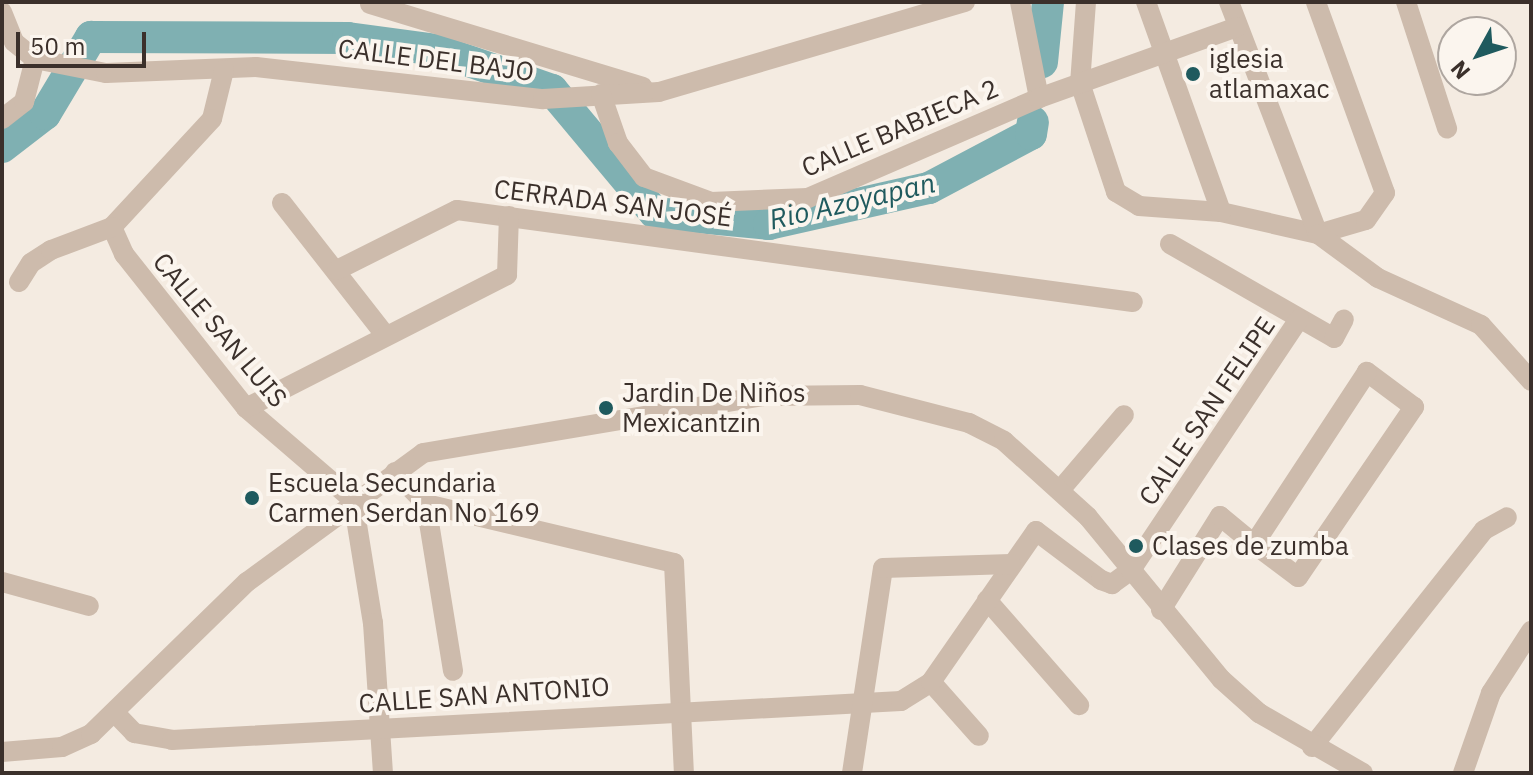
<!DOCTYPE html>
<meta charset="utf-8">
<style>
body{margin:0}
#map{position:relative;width:1533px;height:775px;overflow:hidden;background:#f4ebe1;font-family:"IBM Plex Sans",sans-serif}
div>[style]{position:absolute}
.river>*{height:32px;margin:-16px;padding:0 16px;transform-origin:16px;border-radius:16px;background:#7fb0b2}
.minor>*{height:20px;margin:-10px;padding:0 10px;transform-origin:10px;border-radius:10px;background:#cdbbac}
.dots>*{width:22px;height:22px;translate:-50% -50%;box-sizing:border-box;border:4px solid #fbf5ee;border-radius:50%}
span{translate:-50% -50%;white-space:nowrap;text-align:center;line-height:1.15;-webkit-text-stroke:8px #fbf5ee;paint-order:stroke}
.poi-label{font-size:26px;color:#3b302b}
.left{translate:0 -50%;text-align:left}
.street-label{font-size:26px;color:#3b302b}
.water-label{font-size:28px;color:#1f5a5e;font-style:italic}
.frame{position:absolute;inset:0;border:4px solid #3b302b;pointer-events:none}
.north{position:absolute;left:1437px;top:16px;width:80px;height:80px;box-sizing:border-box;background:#fbf5ee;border:2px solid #aea6a0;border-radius:50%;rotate:230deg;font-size:22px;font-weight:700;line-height:32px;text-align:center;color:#3b302b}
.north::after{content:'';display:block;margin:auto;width:28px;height:36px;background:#1f5a5e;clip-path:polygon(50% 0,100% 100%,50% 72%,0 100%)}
.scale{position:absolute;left:16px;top:32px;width:130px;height:36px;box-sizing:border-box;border:4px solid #3b302b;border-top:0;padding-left:10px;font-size:24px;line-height:28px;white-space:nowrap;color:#3b302b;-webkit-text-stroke:6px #fbf5ee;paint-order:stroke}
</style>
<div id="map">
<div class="river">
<i style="left:1042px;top:62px;width:60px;rotate:-84.3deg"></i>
<i style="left:2px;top:147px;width:54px;rotate:-37.5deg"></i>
<i style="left:45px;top:114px;width:90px;rotate:-59.1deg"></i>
<i style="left:91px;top:37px;width:257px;rotate:0.2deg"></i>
<i style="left:348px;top:38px;width:90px;rotate:7.7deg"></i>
<i style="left:437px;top:50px;width:122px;rotate:19.2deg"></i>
<i style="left:552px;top:90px;width:160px;rotate:50.1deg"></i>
<i style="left:655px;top:213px;width:115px;rotate:5.5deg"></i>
<i style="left:769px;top:224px;width:164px;rotate:-12.7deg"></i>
<i style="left:929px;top:188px;width:115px;rotate:-27.9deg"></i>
<i style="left:1031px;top:134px;width:12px;rotate:-81deg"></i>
</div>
<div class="minor">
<i style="left:1020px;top:2px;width:98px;rotate:78.8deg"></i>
<i style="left:1086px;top:2px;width:81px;rotate:94.2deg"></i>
<i style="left:1080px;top:83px;width:115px;rotate:71.7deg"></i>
<i style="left:1116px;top:192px;width:27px;rotate:31deg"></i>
<i style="left:1139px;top:206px;width:82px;rotate:4.2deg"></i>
<i style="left:1221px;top:212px;width:99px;rotate:12.8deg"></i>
<i style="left:1318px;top:234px;width:50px;rotate:-16.3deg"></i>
<i style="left:1366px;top:220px;width:33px;rotate:-55deg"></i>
<i style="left:1385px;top:193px;width:203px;rotate:-109.9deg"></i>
<i style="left:1146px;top:2px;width:223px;rotate:70.3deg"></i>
<i style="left:1229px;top:2px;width:248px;rotate:69deg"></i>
<i style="left:1318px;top:234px;width:74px;rotate:36.3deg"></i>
<i style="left:1378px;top:278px;width:113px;rotate:24.5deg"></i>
<i style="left:1481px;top:325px;width:75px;rotate:48.2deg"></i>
<i style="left:1406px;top:2px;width:133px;rotate:72deg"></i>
<i style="left:370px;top:4px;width:285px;rotate:16.9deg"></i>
<i style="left:2px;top:12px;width:32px;rotate:68deg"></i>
<i style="left:14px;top:42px;width:27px;rotate:39deg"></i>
<i style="left:35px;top:59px;width:72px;rotate:11.2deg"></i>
<i style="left:106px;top:73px;width:150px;rotate:-2.3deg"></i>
<i style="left:256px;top:67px;width:289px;rotate:6.4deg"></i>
<i style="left:543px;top:99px;width:116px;rotate:-3.5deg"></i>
<i style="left:659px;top:92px;width:319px;rotate:-16.4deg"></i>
<i style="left:224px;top:70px;width:50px;rotate:103.8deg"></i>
<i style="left:212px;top:119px;width:147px;rotate:132.8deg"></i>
<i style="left:112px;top:227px;width:30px;rotate:66deg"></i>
<i style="left:124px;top:254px;width:196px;rotate:51.6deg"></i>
<i style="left:246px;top:408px;width:141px;rotate:40.7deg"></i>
<i style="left:353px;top:500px;width:125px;rotate:80.8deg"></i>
<i style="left:373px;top:623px;width:150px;rotate:86.2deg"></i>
<i style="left:601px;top:94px;width:52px;rotate:70.9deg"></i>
<i style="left:618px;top:143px;width:43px;rotate:52.6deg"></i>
<i style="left:644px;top:177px;width:72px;rotate:20.5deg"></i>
<i style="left:711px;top:202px;width:97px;rotate:-2.4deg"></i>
<i style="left:808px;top:198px;width:252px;rotate:-23.4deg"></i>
<i style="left:1039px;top:98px;width:210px;rotate:-19.7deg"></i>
<i style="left:2px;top:119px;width:28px;rotate:-38deg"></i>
<i style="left:24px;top:102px;width:44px;rotate:-75.7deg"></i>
<i style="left:282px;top:203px;width:169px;rotate:52deg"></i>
<i style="left:1170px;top:244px;width:189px;rotate:29.8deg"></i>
<i style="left:1334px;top:338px;width:21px;rotate:-62deg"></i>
<i style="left:337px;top:270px;width:134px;rotate:-26.6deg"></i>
<i style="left:457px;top:210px;width:682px;rotate:7.75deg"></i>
<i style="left:19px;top:282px;width:22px;rotate:-58deg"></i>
<i style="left:31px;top:263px;width:24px;rotate:-33deg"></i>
<i style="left:51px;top:250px;width:65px;rotate:-20.7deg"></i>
<i style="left:246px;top:408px;width:293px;rotate:-27deg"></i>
<i style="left:507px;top:275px;width:59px;rotate:-88.1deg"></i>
<i style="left:395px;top:472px;width:45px;rotate:45.9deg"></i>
<i style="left:426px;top:504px;width:255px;rotate:13.4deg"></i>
<i style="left:674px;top:563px;width:210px;rotate:87.3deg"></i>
<i style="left:1061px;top:489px;width:97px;rotate:-49.6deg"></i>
<i style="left:426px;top:504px;width:169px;rotate:80.8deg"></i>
<i style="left:2px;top:582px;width:90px;rotate:15.4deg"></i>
<i style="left:987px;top:600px;width:140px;rotate:48.8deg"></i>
<i style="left:1161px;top:610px;width:111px;rotate:-57.9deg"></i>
<i style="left:1220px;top:516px;width:44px;rotate:39.5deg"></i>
<i style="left:1254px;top:544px;width:55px;rotate:36.9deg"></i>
<i style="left:1298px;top:577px;width:206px;rotate:-55.7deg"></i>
<i style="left:1414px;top:407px;width:59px;rotate:-143.3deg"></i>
<i style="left:1367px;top:372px;width:206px;rotate:123.3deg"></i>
<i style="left:931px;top:682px;width:72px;rotate:48.4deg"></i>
<i style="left:115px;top:713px;width:28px;rotate:46deg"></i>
<i style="left:134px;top:733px;width:39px;rotate:10deg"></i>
<i style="left:172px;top:740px;width:730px;rotate:-3.06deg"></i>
<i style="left:901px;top:701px;width:36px;rotate:-32deg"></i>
<i style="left:931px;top:682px;width:184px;rotate:-55.2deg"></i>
<i style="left:1036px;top:531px;width:81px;rotate:37deg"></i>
<i style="left:1101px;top:580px;width:12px;rotate:20deg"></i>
<i style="left:1112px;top:584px;width:24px;rotate:-36deg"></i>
<i style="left:1131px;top:570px;width:302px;rotate:-56.2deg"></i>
<i style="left:1312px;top:747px;width:277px;rotate:-51.6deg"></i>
<i style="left:1484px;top:530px;width:26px;rotate:-29deg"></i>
<i style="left:2px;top:752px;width:60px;rotate:-4.8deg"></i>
<i style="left:62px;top:747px;width:32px;rotate:-24deg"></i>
<i style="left:91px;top:734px;width:218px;rotate:-44.3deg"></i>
<i style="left:247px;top:582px;width:218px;rotate:-36.2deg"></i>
<i style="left:423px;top:453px;width:346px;rotate:-9.5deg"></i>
<i style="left:764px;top:396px;width:96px;rotate:-0.6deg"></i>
<i style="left:860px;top:395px;width:113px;rotate:14.4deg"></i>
<i style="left:969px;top:423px;width:39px;rotate:27deg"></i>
<i style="left:1004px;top:441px;width:113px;rotate:42.1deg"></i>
<i style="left:1088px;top:517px;width:210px;rotate:50.6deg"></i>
<i style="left:1221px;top:679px;width:51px;rotate:41.8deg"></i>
<i style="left:1259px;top:713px;width:120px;rotate:30deg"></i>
<i style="left:852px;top:773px;width:207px;rotate:-81.4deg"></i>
<i style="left:883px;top:568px;width:128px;rotate:-1.8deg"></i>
<i style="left:1463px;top:773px;width:85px;rotate:-70.7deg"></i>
<i style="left:1491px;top:693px;width:74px;rotate:-57.2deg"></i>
</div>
<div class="dots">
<i style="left:1193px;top:74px;background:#1f5a5e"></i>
<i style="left:606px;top:408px;background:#1f5a5e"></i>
<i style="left:252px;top:498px;background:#1f5a5e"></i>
<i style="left:1136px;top:546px;background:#1f5a5e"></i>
</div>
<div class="poi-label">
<span class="left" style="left:1209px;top:74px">iglesia<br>atlamaxac</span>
<span class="left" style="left:622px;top:408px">Jardin De Niños<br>Mexicantzin</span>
<span class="left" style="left:268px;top:498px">Escuela Secundaria<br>Carmen Serdan No 169</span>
<span class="left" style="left:1152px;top:546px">Clases de zumba</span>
</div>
<div class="street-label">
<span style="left:436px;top:60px;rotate:7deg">CALLE DEL BAJO</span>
<span style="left:900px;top:128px;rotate:-23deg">CALLE BABIECA 2</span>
<span style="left:613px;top:203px;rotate:7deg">CERRADA SAN JOSÉ</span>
<span style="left:220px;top:330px;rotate:50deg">CALLE SAN LUIS</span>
<span style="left:1207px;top:411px;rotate:-56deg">CALLE SAN FELIPE</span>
<span style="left:484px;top:695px;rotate:-4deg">CALLE SAN ANTONIO</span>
</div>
<div class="water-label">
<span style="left:852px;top:201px;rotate:-13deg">Rio Azoyapan</span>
</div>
<div class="frame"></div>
<div class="north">N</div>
<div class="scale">50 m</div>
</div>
